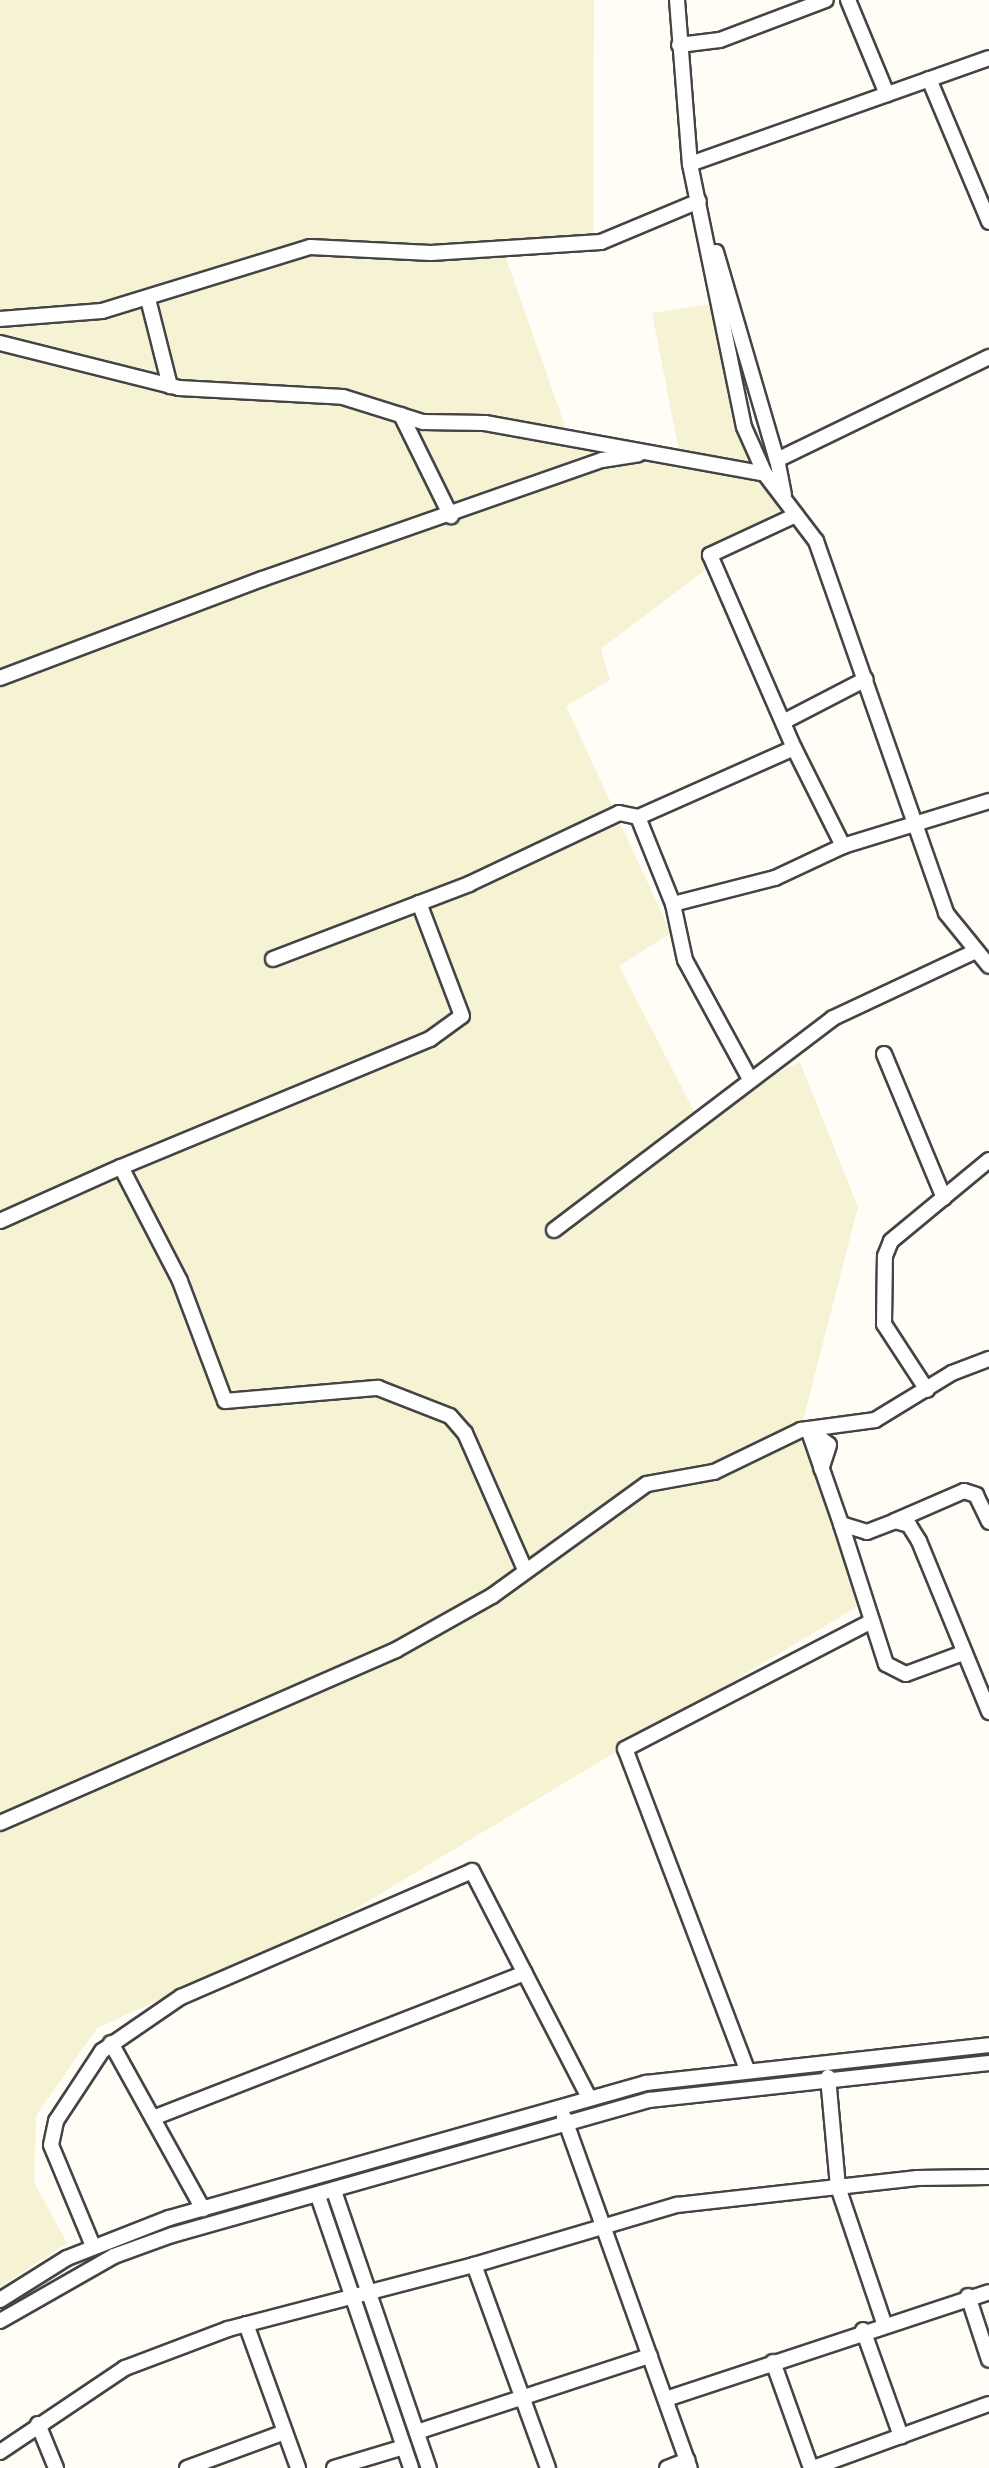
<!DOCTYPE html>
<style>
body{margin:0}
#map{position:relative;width:989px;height:2468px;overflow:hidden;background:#fffdf5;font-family:"Playfair Display",serif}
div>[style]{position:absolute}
.farmland>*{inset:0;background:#f6f3d4}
.roads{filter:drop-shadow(2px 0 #444) drop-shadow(-2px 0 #444) drop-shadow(0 2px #444) drop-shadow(0 -2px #444)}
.minor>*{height:14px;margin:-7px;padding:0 7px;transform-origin:7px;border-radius:7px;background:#fff}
span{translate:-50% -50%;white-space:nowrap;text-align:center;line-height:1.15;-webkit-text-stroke:7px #fff;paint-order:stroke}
</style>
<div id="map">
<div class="farmland">
<i style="clip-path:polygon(0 0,594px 0,593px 237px,502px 247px,570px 440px,680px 456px,652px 313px,708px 304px,786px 509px,601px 649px,610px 680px,566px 706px,671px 933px,619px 966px,695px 1113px,800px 1062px,858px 1207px,799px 1436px,865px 1602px,340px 1918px,97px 2028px,36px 2116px,34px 2182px,67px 2243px,0 2287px)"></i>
</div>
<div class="roads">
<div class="minor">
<i style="left:677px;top:0;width:165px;rotate:85.5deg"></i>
<i style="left:690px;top:164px;width:268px;rotate:78.4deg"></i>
<i style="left:744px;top:427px;width:51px;rotate:65.9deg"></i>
<i style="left:765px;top:474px;width:84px;rotate:52.7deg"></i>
<i style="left:816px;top:541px;width:394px;rotate:70.7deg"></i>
<i style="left:946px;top:913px;width:68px;rotate:50.9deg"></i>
<i style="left:848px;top:0;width:102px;rotate:67.5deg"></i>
<i style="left:679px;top:45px;width:41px;rotate:-7deg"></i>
<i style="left:720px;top:40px;width:113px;rotate:-20.7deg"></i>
<i style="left:929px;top:79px;width:155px;rotate:67.2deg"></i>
<i style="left:690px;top:164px;width:317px;rotate:-19.5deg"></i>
<i style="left:716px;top:252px;width:217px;rotate:73.7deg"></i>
<i style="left:148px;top:299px;width:90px;rotate:75.8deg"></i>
<i style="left:0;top:319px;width:102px;rotate:-4.5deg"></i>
<i style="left:102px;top:311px;width:218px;rotate:-17.1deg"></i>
<i style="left:310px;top:247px;width:121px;rotate:2.8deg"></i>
<i style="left:431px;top:253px;width:170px;rotate:-3.7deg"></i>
<i style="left:601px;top:242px;width:106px;rotate:-22.7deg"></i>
<i style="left:0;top:343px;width:185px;rotate:14.1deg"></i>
<i style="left:179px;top:388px;width:164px;rotate:3.1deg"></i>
<i style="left:343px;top:397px;width:84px;rotate:17.4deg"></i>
<i style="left:423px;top:422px;width:62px;rotate:0.9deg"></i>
<i style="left:485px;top:423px;width:285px;rotate:10.3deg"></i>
<i style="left:401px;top:415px;width:113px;rotate:63.7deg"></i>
<i style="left:784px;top:495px;width:36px;rotate:-101deg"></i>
<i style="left:777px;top:460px;width:236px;rotate:-25.9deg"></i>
<i style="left:796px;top:515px;width:95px;rotate:155.1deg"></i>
<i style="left:710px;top:555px;width:210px;rotate:66.5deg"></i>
<i style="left:794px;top:748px;width:171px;rotate:156.1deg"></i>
<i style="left:638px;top:817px;width:94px;rotate:68.1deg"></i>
<i style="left:673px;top:904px;width:105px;rotate:-14.3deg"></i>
<i style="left:775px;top:878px;width:75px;rotate:-25.2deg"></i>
<i style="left:843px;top:846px;width:153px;rotate:-17.1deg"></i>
<i style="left:0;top:678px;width:280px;rotate:-20.7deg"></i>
<i style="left:262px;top:579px;width:360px;rotate:-19.3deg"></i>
<i style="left:602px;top:460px;width:37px;rotate:-9deg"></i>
<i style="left:783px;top:722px;width:93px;rotate:-27.4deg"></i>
<i style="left:794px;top:748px;width:110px;rotate:63.4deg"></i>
<i style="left:673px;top:904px;width:57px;rotate:77.9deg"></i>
<i style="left:685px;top:960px;width:136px;rotate:61.4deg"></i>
<i style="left:273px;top:959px;width:210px;rotate:-20.9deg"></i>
<i style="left:469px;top:884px;width:166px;rotate:-25.3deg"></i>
<i style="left:619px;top:813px;width:19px;rotate:12deg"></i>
<i style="left:884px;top:1054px;width:156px;rotate:67.4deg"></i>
<i style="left:121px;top:1167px;width:334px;rotate:-22.5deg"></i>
<i style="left:430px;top:1039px;width:39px;rotate:-36deg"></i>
<i style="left:462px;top:1016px;width:121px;rotate:-110.8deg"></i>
<i style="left:0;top:1221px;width:133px;rotate:-24.1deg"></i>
<i style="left:121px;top:1167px;width:128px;rotate:62.6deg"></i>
<i style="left:180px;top:1281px;width:128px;rotate:69.4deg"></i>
<i style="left:225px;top:1401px;width:154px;rotate:-4.9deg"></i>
<i style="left:378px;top:1388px;width:77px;rotate:21.3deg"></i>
<i style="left:450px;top:1416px;width:23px;rotate:49deg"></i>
<i style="left:465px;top:1433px;width:150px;rotate:66.3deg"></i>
<i style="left:554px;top:1230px;width:350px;rotate:-37.2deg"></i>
<i style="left:833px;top:1018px;width:158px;rotate:-25.1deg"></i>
<i style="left:927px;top:1390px;width:79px;rotate:-123.1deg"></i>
<i style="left:884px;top:1324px;width:68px;rotate:-89.2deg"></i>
<i style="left:885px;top:1256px;width:16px;rotate:-68deg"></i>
<i style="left:891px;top:1241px;width:127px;rotate:-39.6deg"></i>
<i style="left:808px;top:1429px;width:101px;rotate:70.8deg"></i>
<i style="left:841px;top:1524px;width:27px;rotate:17deg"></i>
<i style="left:867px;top:1532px;width:30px;rotate:-21deg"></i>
<i style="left:895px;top:1521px;width:15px;rotate:16deg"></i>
<i style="left:909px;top:1525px;width:19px;rotate:58deg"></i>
<i style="left:919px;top:1541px;width:185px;rotate:67.7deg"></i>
<i style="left:808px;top:1429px;width:26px;rotate:37deg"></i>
<i style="left:829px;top:1445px;width:25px;rotate:108deg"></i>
<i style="left:895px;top:1521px;width:75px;rotate:-23.5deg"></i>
<i style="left:964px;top:1491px;width:13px;rotate:18deg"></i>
<i style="left:976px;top:1495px;width:30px;rotate:64deg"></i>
<i style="left:841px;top:1524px;width:147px;rotate:72.2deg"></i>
<i style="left:886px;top:1664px;width:22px;rotate:27deg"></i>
<i style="left:906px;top:1674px;width:61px;rotate:-20.2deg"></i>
<i style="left:0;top:1823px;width:432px;rotate:-23.6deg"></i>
<i style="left:396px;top:1650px;width:110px;rotate:-29.4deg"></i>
<i style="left:492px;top:1596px;width:191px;rotate:-35.9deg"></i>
<i style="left:647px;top:1484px;width:68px;rotate:-10.2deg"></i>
<i style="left:714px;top:1472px;width:97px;rotate:-25.8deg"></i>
<i style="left:801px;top:1430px;width:75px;rotate:-7.7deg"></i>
<i style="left:875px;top:1420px;width:90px;rotate:-31.4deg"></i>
<i style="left:952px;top:1373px;width:40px;rotate:-21deg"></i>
<i style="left:111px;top:2043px;width:190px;rotate:61deg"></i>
<i style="left:746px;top:2067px;width:340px;rotate:-110.8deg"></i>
<i style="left:625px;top:1749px;width:278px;rotate:-27.4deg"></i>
<i style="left:828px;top:2077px;width:110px;rotate:84.8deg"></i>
<i style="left:838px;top:2187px;width:144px;rotate:71.3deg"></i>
<i style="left:564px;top:2117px;width:373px;rotate:70.3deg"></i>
<i style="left:153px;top:2118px;width:399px;rotate:-21.3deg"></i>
<i style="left:334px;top:2191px;width:293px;rotate:71.1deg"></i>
<i style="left:318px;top:2196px;width:287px;rotate:71.1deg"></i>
<i style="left:93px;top:2246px;width:109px;rotate:-112.6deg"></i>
<i style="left:51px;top:2145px;width:25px;rotate:-78deg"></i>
<i style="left:56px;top:2121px;width:84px;rotate:-56.7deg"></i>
<i style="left:102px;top:2051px;width:96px;rotate:-34.4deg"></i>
<i style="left:181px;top:1997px;width:317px;rotate:-23.4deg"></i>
<i style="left:472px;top:1871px;width:255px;rotate:62.7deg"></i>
<i style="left:968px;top:2296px;width:67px;rotate:71.8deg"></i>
<i style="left:0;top:2300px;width:79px;rotate:-32.1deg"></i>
<i style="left:67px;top:2258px;width:110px;rotate:-21.4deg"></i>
<i style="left:169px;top:2218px;width:496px;rotate:-15.8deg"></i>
<i style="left:646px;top:2083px;width:345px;rotate:-6.3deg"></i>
<i style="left:0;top:2321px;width:131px;rotate:-29.7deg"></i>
<i style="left:114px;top:2256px;width:62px;rotate:-19.9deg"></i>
<i style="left:172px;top:2235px;width:496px;rotate:-15.8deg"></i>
<i style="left:649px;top:2100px;width:342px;rotate:-6.2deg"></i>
<i style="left:246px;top:2324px;width:153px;rotate:70.1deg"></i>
<i style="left:863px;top:2330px;width:113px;rotate:70.3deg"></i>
<i style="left:773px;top:2362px;width:113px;rotate:70.3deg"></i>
<i style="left:666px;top:2399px;width:340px;rotate:-18.3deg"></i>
<i style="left:38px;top:2424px;width:48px;rotate:67.8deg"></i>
<i style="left:417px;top:2432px;width:245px;rotate:-18.1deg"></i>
<i style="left:0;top:2452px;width:151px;rotate:-33.9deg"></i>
<i style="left:125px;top:2368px;width:110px;rotate:-20.7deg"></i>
<i style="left:228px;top:2329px;width:254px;rotate:-14.6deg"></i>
<i style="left:187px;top:2468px;width:104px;rotate:-20.2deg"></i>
<i style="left:334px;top:2468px;width:73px;rotate:-16.7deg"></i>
<i style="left:548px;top:2468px;width:216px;rotate:-110deg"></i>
<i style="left:474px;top:2265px;width:212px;rotate:-16.5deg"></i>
<i style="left:677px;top:2205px;width:242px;rotate:-6.4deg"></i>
<i style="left:917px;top:2178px;width:72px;rotate:-0.8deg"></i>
<i style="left:667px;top:2468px;width:22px;rotate:-21deg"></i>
<i style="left:813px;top:2468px;width:187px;rotate:-20deg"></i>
</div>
</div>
</div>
